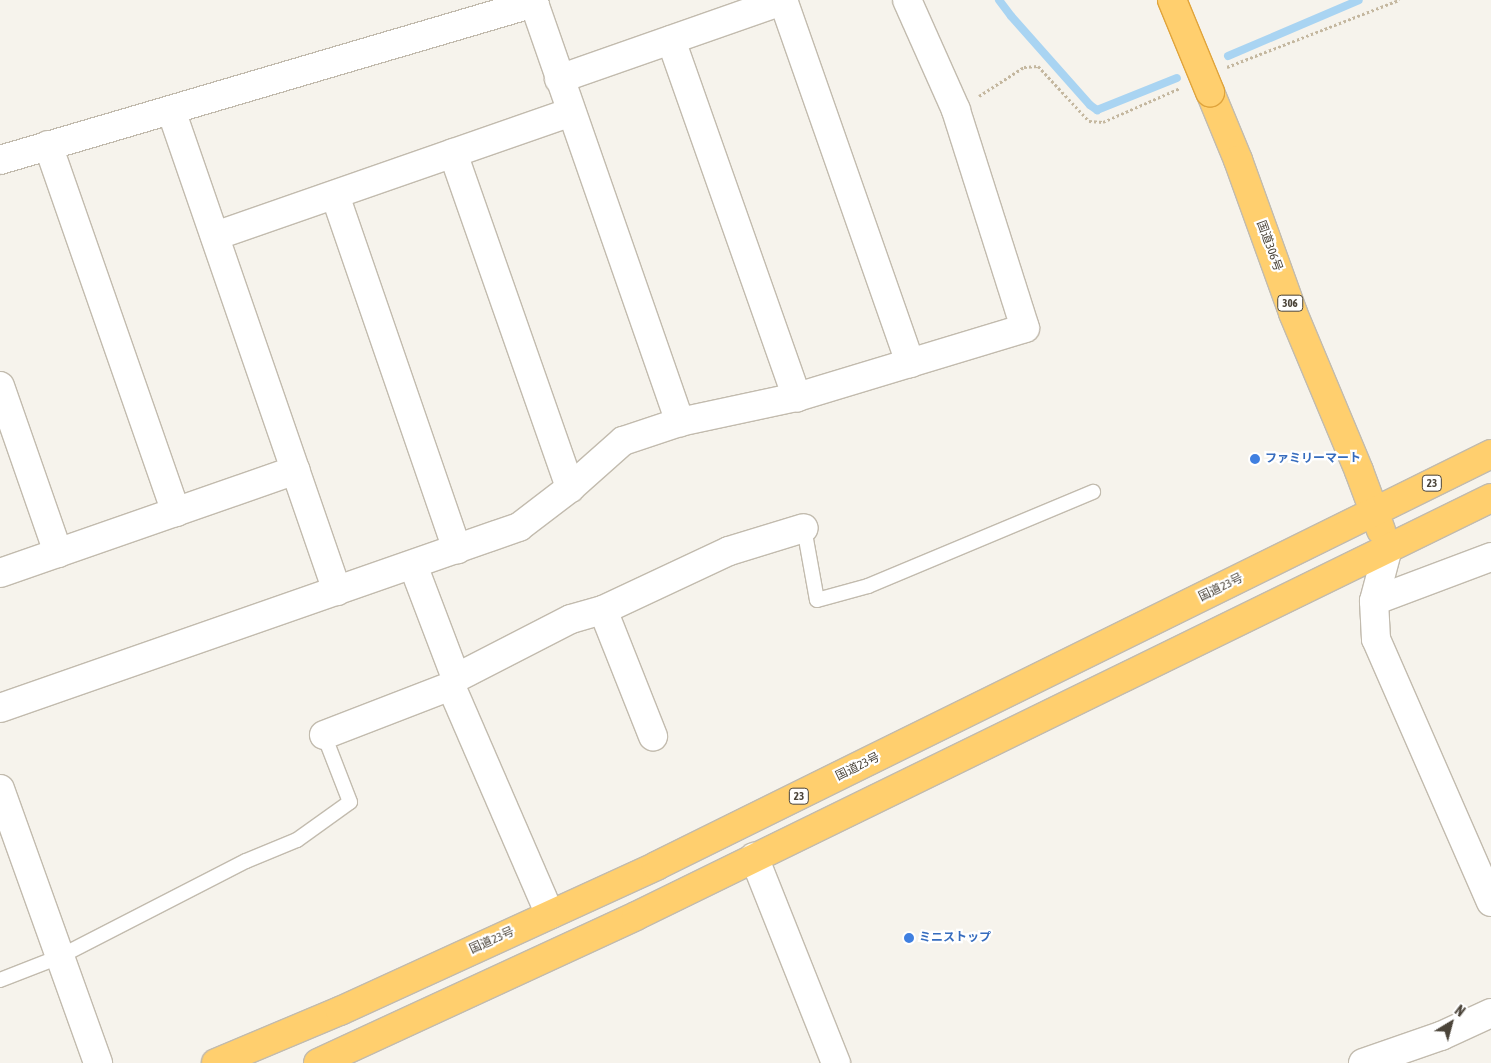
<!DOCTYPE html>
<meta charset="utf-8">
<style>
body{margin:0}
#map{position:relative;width:1491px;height:1063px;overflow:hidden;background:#f6f3ec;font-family:"Asap Condensed","Noto Sans JP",sans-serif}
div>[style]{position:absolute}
.stream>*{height:8px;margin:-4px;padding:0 4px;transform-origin:4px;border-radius:4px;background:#a9d4f2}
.path>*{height:3px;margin-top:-1.5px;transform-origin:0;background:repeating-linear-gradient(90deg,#c4b79f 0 2.5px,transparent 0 5px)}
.roads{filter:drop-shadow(1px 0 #c2bbae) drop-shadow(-1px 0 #c2bbae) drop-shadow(0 1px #c2bbae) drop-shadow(0 -1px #c2bbae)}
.lane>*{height:14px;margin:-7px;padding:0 7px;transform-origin:7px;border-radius:7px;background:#fff}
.street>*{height:28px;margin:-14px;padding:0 14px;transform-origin:14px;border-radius:14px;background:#fff}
.highway>*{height:28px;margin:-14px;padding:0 14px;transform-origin:14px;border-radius:14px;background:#ffcf6e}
.bridges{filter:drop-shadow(1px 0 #e0a43c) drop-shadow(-1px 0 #e0a43c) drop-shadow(0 1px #e0a43c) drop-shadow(0 -1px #e0a43c)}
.highway-bridge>*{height:28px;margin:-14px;padding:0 14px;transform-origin:14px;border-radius:14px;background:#ffcf6e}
.dots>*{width:14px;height:14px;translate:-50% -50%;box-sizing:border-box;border:2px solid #fff;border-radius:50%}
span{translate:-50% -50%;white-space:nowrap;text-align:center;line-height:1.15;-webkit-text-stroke:4.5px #fff;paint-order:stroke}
.shield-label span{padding:1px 4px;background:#fff;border:1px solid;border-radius:4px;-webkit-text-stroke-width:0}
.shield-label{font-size:11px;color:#4b4439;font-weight:700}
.street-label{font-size:12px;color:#4b4439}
.shop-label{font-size:12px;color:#366cbe;font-weight:700}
.left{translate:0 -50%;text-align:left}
.north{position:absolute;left:1426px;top:998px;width:50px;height:50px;-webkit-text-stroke:4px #fff;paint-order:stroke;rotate:37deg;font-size:14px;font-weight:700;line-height:20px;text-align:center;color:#4b4439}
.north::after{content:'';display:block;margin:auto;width:18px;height:22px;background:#4b4439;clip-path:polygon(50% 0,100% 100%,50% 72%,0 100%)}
</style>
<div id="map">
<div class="stream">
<i style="left:999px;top:0;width:20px;rotate:53deg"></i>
<i style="left:1011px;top:16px;width:119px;rotate:48.4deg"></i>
<i style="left:1090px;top:105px;width:9px;rotate:36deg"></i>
<i style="left:1097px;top:110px;width:86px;rotate:-21.8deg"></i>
<i style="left:1228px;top:56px;width:142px;rotate:-23.1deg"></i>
</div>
<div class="path">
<i style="left:1227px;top:67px;width:185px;rotate:-21.3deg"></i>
<i style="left:979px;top:96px;width:54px;rotate:-32.8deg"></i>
<i style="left:1024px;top:67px;width:14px;rotate:-4deg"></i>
<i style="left:1038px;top:66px;width:75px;rotate:47.2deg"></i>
<i style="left:1089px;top:121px;width:14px;rotate:4deg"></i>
<i style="left:1103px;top:122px;width:84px;rotate:-23.8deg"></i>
</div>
<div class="roads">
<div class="lane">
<i style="left:804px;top:528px;width:73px;rotate:79.8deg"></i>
<i style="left:817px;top:600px;width:53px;rotate:-15.4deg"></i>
<i style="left:868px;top:586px;width:244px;rotate:-22.7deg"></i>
<i style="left:0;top:980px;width:63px;rotate:-21.3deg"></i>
<i style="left:59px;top:957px;width:210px;rotate:-27.2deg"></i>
<i style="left:246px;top:861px;width:55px;rotate:-22.4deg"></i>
<i style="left:297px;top:840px;width:65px;rotate:-35.6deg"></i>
<i style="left:350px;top:802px;width:72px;rotate:-111.2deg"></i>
</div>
<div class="street">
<i style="left:783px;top:0;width:385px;rotate:70.7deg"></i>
<i style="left:671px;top:40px;width:379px;rotate:70.6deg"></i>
<i style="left:559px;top:79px;width:238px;rotate:-19.3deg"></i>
<i style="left:171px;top:110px;width:509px;rotate:70.96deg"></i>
<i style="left:48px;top:145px;width:389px;rotate:70.8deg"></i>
<i style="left:453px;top:153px;width:355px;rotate:70.7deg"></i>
<i style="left:0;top:160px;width:557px;rotate:-16.38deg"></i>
<i style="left:534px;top:3px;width:444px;rotate:70.8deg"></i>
<i style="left:335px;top:195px;width:375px;rotate:71deg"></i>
<i style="left:215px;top:236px;width:377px;rotate:-19.2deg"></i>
<i style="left:0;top:386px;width:177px;rotate:70.8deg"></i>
<i style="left:1388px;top:548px;width:55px;rotate:104.8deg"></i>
<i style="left:1374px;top:601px;width:38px;rotate:87deg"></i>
<i style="left:1376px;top:639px;width:287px;rotate:66.4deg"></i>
<i style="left:413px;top:565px;width:121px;rotate:69.2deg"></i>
<i style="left:456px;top:678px;width:9px;rotate:122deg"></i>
<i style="left:451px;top:686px;width:249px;rotate:66.6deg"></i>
<i style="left:0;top:573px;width:313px;rotate:-19.2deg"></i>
<i style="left:1374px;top:601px;width:125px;rotate:-20.6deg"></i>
<i style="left:603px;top:610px;width:136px;rotate:68.4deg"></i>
<i style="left:456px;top:678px;width:129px;rotate:-27.2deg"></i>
<i style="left:571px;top:619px;width:33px;rotate:-16deg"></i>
<i style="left:603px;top:610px;width:139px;rotate:-25.1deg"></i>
<i style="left:729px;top:551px;width:78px;rotate:-17deg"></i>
<i style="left:0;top:708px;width:550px;rotate:-19.23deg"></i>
<i style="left:519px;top:527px;width:64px;rotate:-37.4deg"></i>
<i style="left:570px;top:488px;width:71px;rotate:-41.6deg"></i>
<i style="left:623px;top:441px;width:60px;rotate:-18.4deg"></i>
<i style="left:680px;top:422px;width:120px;rotate:-12.1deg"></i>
<i style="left:797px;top:397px;width:238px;rotate:-16.8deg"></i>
<i style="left:1025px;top:328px;width:229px;rotate:-107.6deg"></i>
<i style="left:956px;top:110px;width:120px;rotate:-114deg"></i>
<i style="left:324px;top:735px;width:136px;rotate:-21.1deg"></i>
<i style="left:0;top:789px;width:291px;rotate:70.3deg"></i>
<i style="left:754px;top:857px;width:222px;rotate:68.3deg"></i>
<i style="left:1363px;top:1063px;width:83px;rotate:-19.1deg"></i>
<i style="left:1441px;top:1036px;width:55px;rotate:-24.7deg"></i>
</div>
<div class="highway">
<i style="left:1210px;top:92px;width:74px;rotate:67.6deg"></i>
<i style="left:1238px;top:160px;width:163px;rotate:70.2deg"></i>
<i style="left:1293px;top:313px;width:171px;rotate:67.3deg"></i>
<i style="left:1359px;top:471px;width:63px;rotate:69.6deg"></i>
<i style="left:216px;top:1063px;width:134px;rotate:-22.8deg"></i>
<i style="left:340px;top:1011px;width:348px;rotate:-24.6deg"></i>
<i style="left:656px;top:866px;width:931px;rotate:-26.26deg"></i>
<i style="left:318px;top:1063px;width:350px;rotate:-24.8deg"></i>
<i style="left:636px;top:916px;width:952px;rotate:-26.05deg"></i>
</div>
</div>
<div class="bridges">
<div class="highway-bridge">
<i style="left:1172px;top:0;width:100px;rotate:67.6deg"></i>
</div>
</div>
<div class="dots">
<i style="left:1255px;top:459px;background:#3f7fe0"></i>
<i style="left:909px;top:938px;background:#3f7fe0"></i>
</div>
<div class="shield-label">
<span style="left:1290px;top:303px">306</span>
<span style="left:1432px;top:483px">23</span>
<span style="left:799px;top:796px">23</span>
</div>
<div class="street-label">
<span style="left:1269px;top:246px;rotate:70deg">国道306号</span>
<span style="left:1221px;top:588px;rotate:-26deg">国道23号</span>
<span style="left:858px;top:767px;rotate:-26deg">国道23号</span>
<span style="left:492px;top:941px;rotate:-24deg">国道23号</span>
</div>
<div class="shop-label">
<span class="left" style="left:1265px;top:459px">ファミリーマート</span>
<span class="left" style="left:919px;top:938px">ミニストップ</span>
</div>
<div class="north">N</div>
</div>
